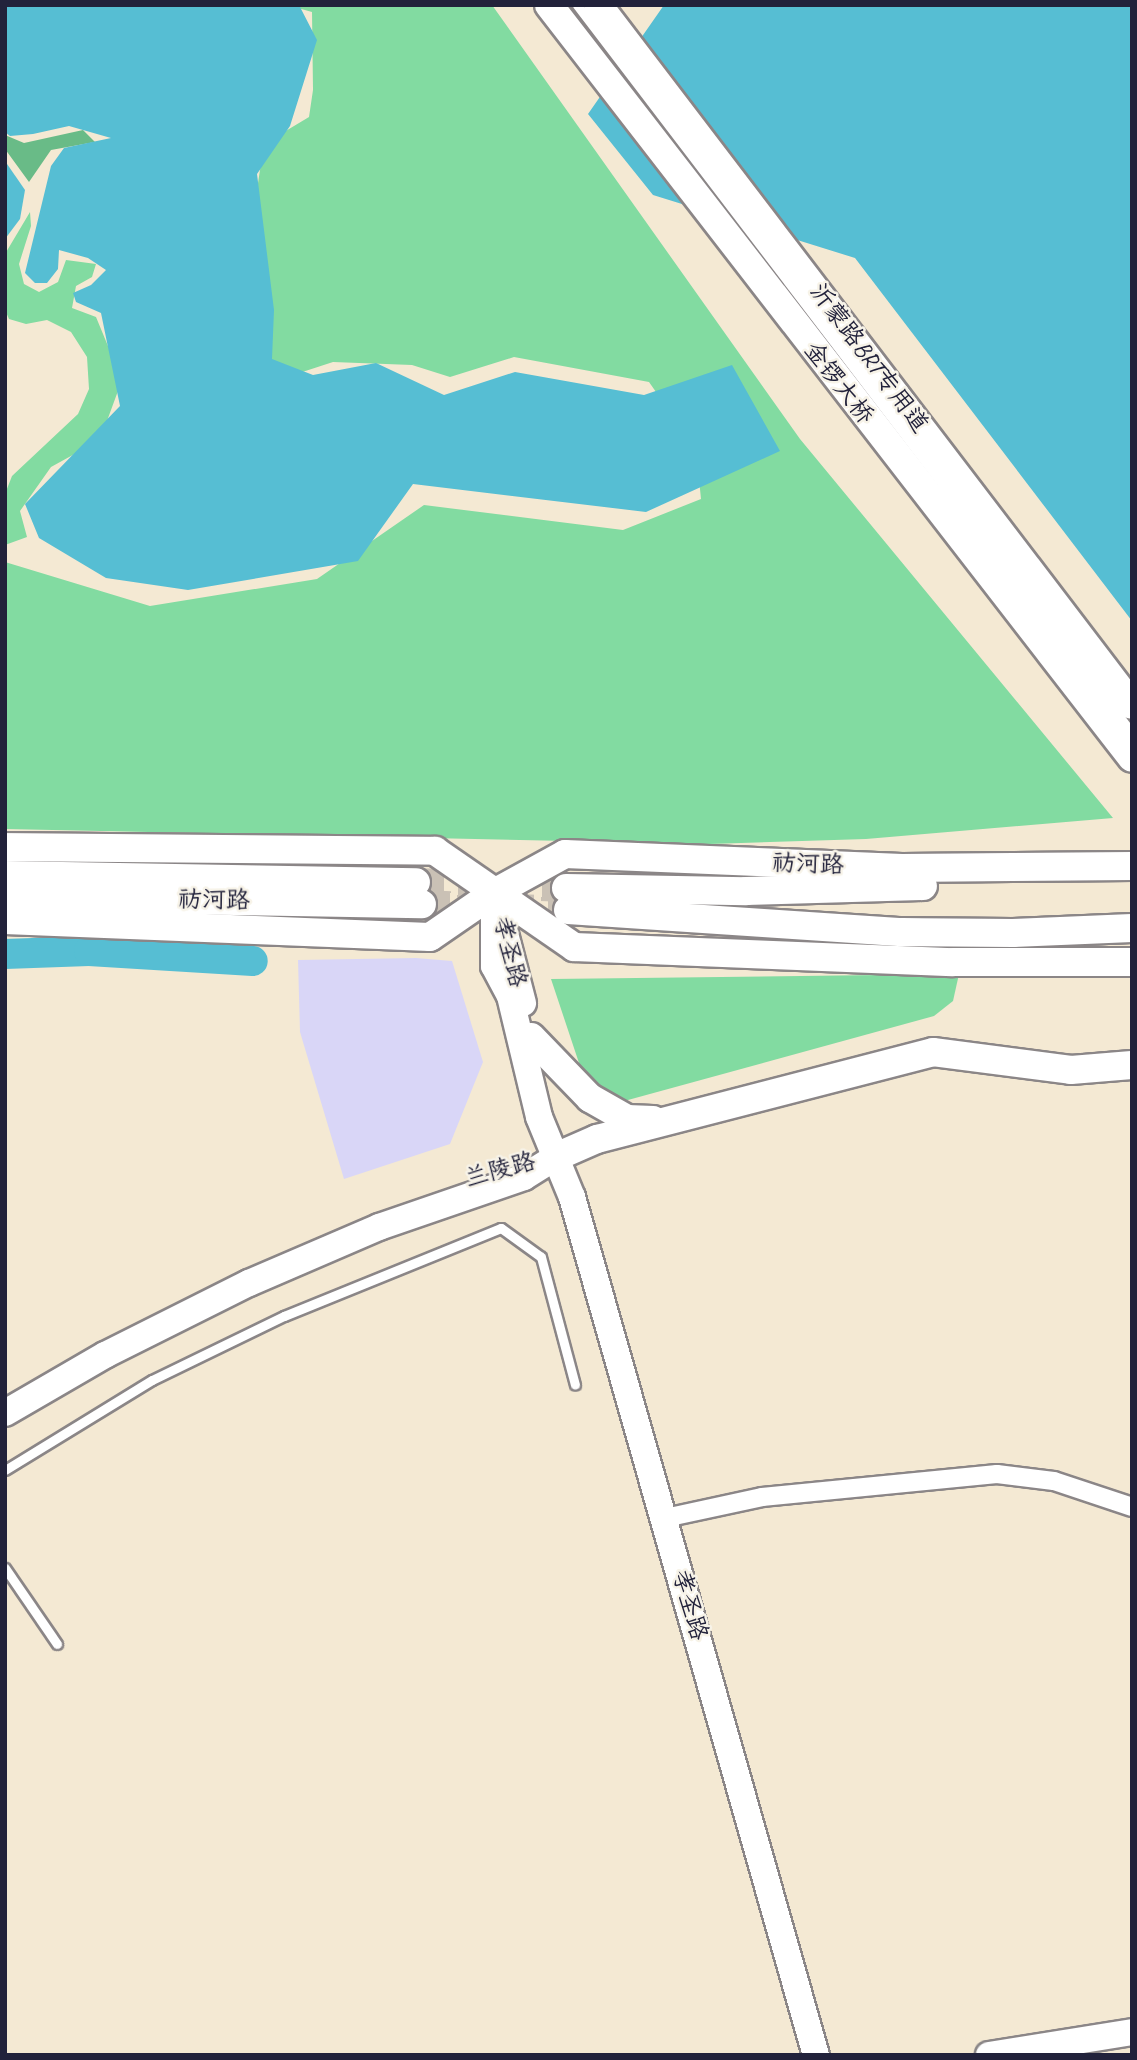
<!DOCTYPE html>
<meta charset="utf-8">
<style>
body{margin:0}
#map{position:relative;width:1137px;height:2060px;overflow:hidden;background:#f4e9d3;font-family:Caveat,"LXGW WenKai TC",sans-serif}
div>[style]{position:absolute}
.built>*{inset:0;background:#d9d6f7}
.green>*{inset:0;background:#82dba1}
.forest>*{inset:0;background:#69bb87}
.water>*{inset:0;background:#56bed3}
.river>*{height:30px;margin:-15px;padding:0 15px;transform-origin:15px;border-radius:15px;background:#56bed3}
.primary-tunnel>*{height:28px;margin-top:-14px;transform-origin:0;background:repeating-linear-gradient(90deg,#cac1b5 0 28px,transparent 0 42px)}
.roads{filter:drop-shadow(2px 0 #8b8687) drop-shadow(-2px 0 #8b8687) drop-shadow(0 2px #8b8687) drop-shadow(0 -2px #8b8687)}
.lane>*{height:9px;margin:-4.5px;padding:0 4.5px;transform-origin:4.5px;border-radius:4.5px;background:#fff}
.street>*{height:18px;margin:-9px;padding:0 9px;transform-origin:9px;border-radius:9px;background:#fff}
.secondary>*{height:26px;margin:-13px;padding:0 13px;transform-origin:13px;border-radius:13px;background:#fff}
.primary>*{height:28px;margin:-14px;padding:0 14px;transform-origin:14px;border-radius:14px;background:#fff}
span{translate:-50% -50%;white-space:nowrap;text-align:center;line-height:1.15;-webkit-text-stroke:5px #f7f3e8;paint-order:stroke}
.street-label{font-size:24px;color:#22223b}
.frame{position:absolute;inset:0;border:7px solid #22223b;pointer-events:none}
</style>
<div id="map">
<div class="built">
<i style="clip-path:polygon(416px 958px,452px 961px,483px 1062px,450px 1144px,344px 1179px,300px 1032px,298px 960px)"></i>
</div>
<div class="green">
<i style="clip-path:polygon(287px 5px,492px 5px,800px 439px,1113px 818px,866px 839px,710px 844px,5px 829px,5px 562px,150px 606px,317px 579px,424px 505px,623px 530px,701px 499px,696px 449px,649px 382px,514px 357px,450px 377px,412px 365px,333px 362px,287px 377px,261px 366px,246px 261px,264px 144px,309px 117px,313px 90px,312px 12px)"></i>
<i style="clip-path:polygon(30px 212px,31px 226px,19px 264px,24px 284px,39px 292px,58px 282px,66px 260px,96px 264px,92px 277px,76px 286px,72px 308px,96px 317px,122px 380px,100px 440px,51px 467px,20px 511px,27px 537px,5px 545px,5px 494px,12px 476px,78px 414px,89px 389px,87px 357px,71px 332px,47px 320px,26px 324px,9px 319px,5px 310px,5px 254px)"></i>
<i style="clip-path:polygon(959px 974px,953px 1001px,934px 1016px,617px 1103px,586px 1084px,551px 979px)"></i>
</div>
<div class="forest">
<i style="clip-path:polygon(83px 130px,95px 142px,51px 150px,29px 182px,5px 149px,5px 135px,24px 143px)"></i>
</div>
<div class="water">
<i style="clip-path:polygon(5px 5px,299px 5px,317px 40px,290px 126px,257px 174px,274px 310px,272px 359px,313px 375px,376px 363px,444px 395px,515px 372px,644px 395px,732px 365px,780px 451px,646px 512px,413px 484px,358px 561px,188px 590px,106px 578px,39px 538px,25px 504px,120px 406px,101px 313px,76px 302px,73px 293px,91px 285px,106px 270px,88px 258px,59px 250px,58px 269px,47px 283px,35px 283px,25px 273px,51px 166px,64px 148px,111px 138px,69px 126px,33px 134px,10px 136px,5px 132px)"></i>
<i style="clip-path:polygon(664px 5px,1132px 5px,1132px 621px,855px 258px,653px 195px,588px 114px)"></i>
<i style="clip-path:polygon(5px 161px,25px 190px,20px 219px,5px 239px)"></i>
</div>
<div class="river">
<i style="left:5px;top:954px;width:84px;rotate:-2deg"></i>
<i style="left:89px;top:951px;width:164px;rotate:3.5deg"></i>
</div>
<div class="primary-tunnel">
<i style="left:416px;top:882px;width:150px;rotate:2.3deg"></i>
<i style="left:422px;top:904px;width:146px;rotate:2.4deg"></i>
</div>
<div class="roads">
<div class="lane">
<i style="left:577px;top:5px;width:915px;rotate:52.68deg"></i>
<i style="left:5px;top:1470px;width:172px;rotate:-31.5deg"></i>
<i style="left:152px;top:1380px;width:147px;rotate:-25.9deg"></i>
<i style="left:284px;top:1316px;width:234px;rotate:-22.1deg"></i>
<i style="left:501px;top:1228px;width:49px;rotate:35.9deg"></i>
<i style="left:541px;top:1257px;width:132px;rotate:75.1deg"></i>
<i style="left:5px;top:1568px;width:92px;rotate:55.6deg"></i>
</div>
<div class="street">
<i style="left:665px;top:1518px;width:99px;rotate:-12.2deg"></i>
<i style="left:762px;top:1497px;width:236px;rotate:-5.6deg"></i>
<i style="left:997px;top:1474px;width:57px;rotate:7deg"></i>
<i style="left:1054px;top:1481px;width:82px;rotate:18.4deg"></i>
</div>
<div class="secondary">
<i style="left:494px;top:893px;width:73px;rotate:90deg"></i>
<i style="left:494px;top:966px;width:34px;rotate:62deg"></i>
<i style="left:510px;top:996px;width:124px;rotate:76.5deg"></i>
<i style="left:539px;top:1117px;width:87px;rotate:67.6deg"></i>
<i style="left:572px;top:1197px;width:892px;rotate:74.13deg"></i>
<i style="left:501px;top:918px;width:88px;rotate:75.5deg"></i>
<i style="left:5px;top:1413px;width:116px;rotate:-30.1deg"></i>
<i style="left:105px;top:1355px;width:161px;rotate:-26.6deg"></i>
<i style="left:249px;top:1283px;width:142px;rotate:-23.3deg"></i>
<i style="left:379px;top:1227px;width:153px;rotate:-19deg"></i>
<i style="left:524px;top:1177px;width:40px;rotate:-32deg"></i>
<i style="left:989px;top:2055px;width:145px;rotate:-9.1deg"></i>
</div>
<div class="primary">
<i style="left:549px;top:5px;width:952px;rotate:52.25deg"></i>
<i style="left:598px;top:5px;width:880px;rotate:52.66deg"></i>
<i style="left:5px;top:847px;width:430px;rotate:0.5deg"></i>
<i style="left:435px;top:851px;width:169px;rotate:34.6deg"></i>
<i style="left:574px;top:947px;width:379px;rotate:2.3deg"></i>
<i style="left:953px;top:962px;width:179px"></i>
<i style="left:5px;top:875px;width:411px;rotate:1deg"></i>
<i style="left:566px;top:888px;width:180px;rotate:1deg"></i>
<i style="left:746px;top:891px;width:177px;rotate:-1.6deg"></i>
<i style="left:5px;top:897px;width:417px;rotate:1deg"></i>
<i style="left:568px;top:910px;width:335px;rotate:3.8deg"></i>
<i style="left:902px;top:932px;width:111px;rotate:0.5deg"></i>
<i style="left:1013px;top:933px;width:119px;rotate:-2.4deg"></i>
<i style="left:5px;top:920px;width:425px;rotate:2.3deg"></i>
<i style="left:430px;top:937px;width:78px;rotate:-34.5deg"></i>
<i style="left:494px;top:893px;width:81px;rotate:-28.8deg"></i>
<i style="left:565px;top:854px;width:337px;rotate:2.4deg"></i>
<i style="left:902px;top:868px;width:230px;rotate:-0.5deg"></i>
<i style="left:531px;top:1037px;width:85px;rotate:46deg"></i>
<i style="left:590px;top:1098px;width:43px;rotate:29.6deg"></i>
<i style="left:627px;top:1119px;width:26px;rotate:2deg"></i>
<i style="left:558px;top:1156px;width:43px;rotate:-23.6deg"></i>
<i style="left:597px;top:1139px;width:347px;rotate:-14.5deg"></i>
<i style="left:933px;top:1052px;width:139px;rotate:7.4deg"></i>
<i style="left:1071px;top:1070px;width:61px;rotate:-4.7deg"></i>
</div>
</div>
<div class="street-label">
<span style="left:869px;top:358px;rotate:53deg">沂蒙路BRT专用道</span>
<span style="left:839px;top:383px;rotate:52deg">金锣大桥</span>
<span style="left:808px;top:864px;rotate:2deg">祊河路</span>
<span style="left:214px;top:900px;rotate:1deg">祊河路</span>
<span style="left:510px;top:952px;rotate:76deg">孝圣路</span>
<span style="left:500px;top:1170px;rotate:-15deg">兰陵路</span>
<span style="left:690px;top:1605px;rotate:74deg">孝圣路</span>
</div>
<div class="frame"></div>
</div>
